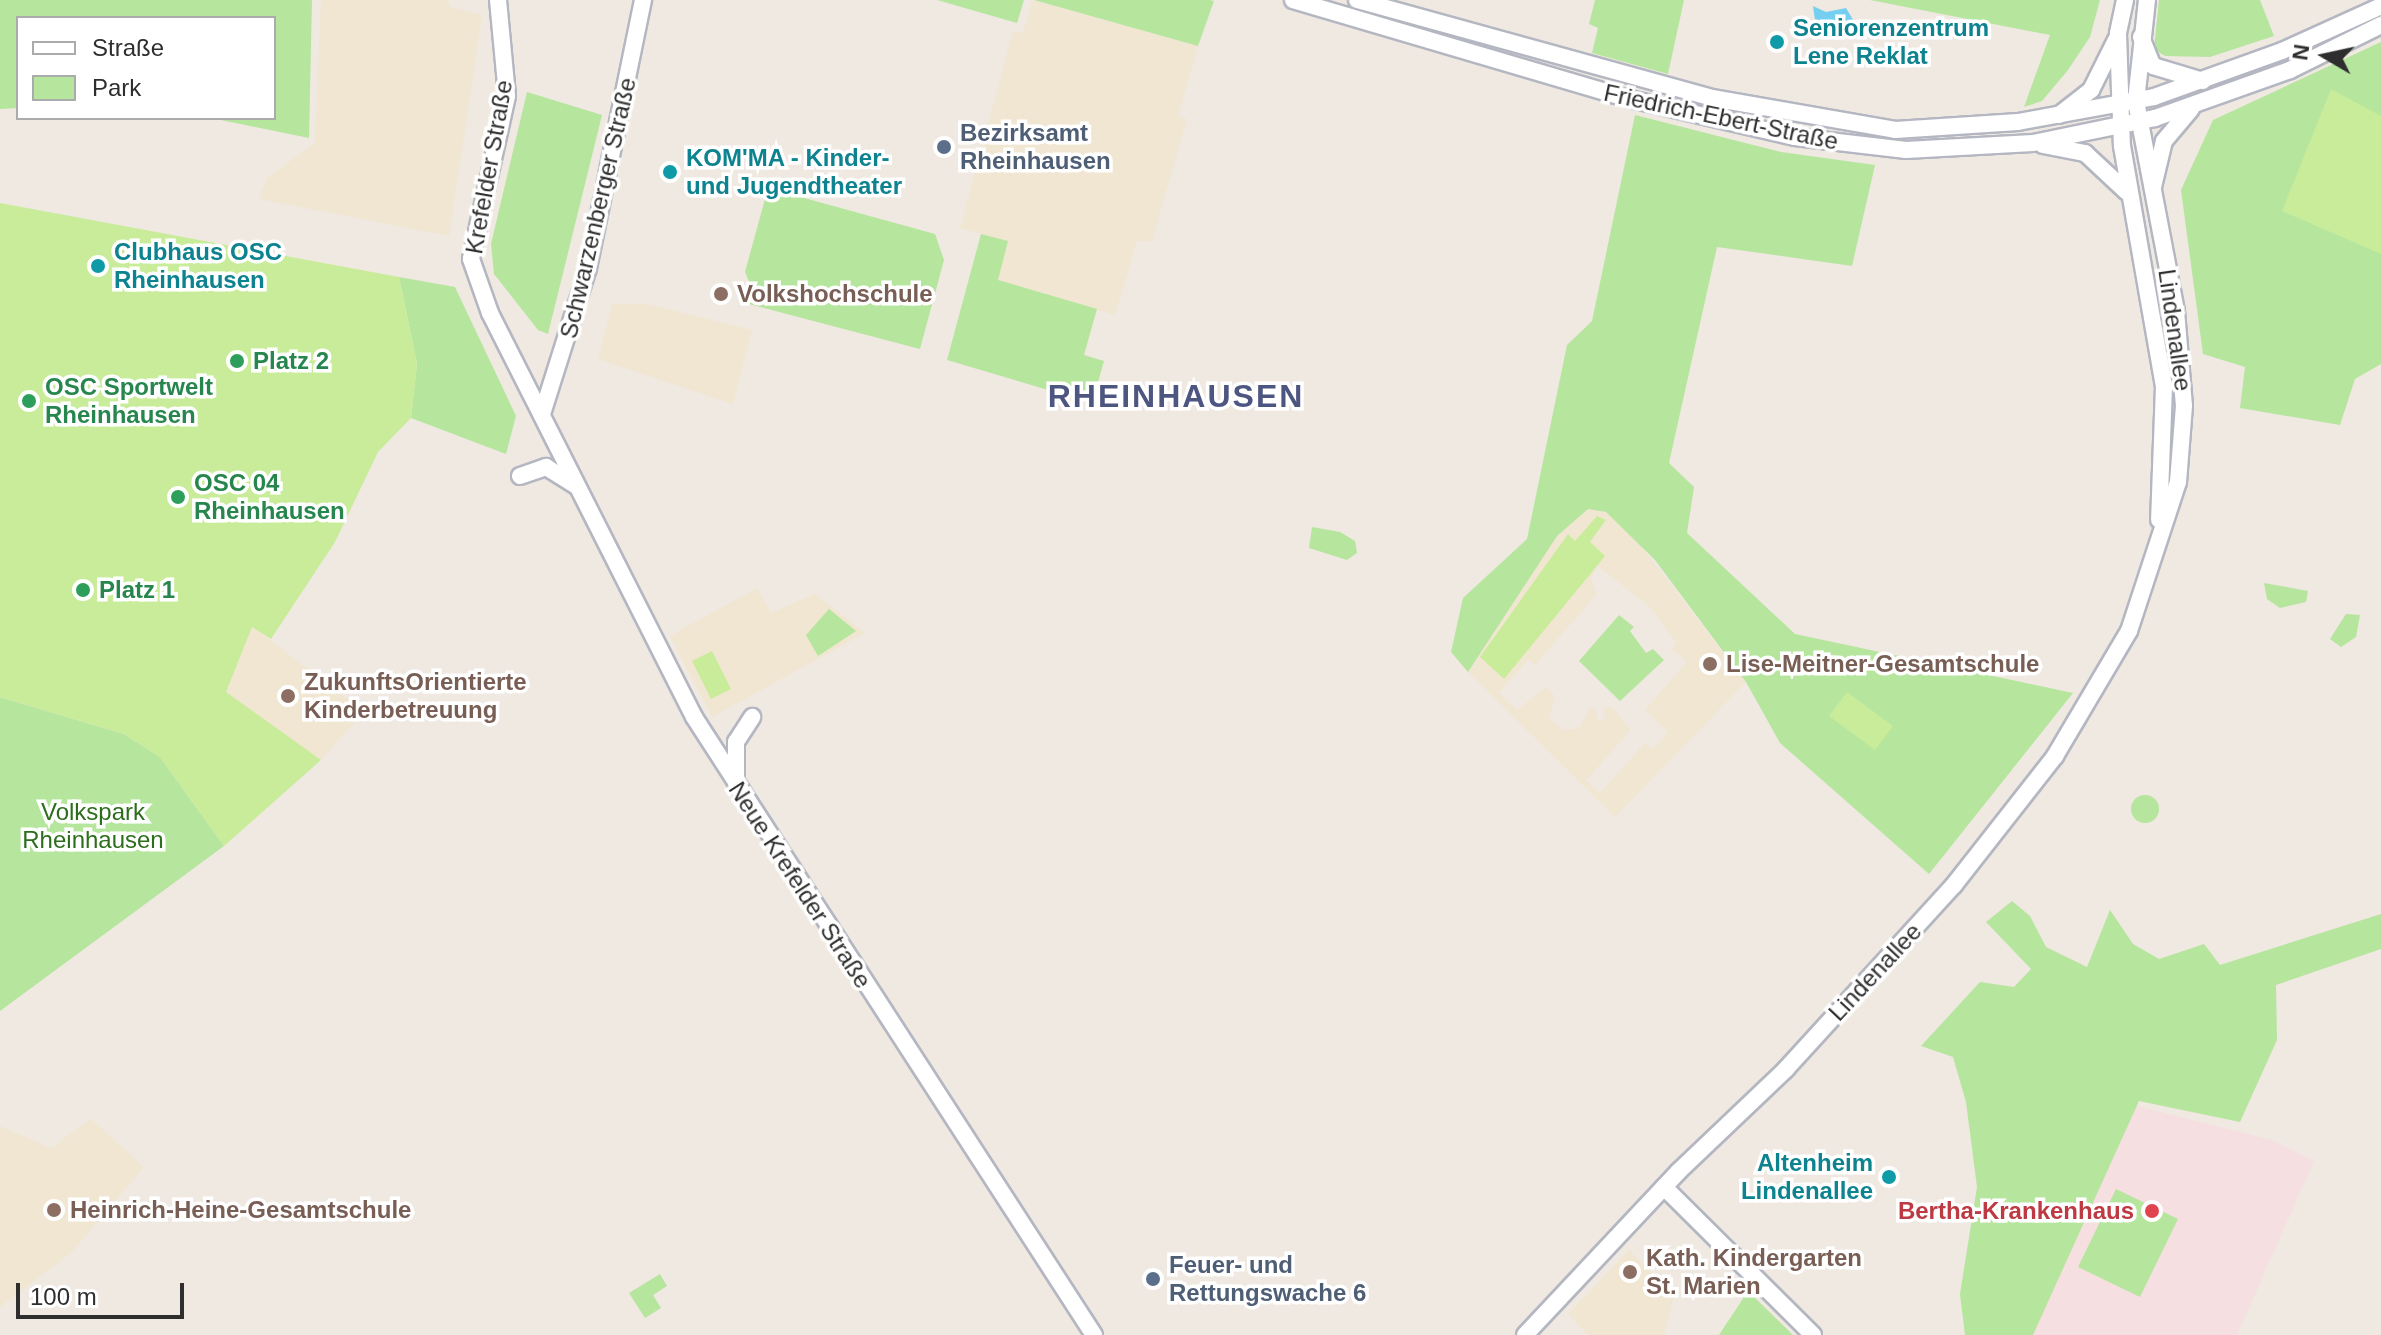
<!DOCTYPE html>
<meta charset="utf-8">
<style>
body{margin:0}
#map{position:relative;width:2381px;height:1335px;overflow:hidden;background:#efe9e1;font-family:Helvetica,sans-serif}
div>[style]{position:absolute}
.education>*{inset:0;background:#f0e6d1}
.medical>*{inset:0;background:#f5dfe0}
.green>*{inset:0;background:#b6e59e}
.round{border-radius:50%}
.pitch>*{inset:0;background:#c9ec9a}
.water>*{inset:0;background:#75cff0}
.roads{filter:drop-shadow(2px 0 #b4b7c1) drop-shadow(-2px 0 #b4b7c1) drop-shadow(0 2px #b4b7c1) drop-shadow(0 -2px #b4b7c1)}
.secondary>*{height:16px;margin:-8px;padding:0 8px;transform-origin:8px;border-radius:8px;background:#fff}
.dots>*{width:22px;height:22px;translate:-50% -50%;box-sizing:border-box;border:4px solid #fff;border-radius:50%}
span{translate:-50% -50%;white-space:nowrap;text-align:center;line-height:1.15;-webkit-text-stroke:7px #fff;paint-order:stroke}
.culture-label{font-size:24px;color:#0d838f;font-weight:700}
.left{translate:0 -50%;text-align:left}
.right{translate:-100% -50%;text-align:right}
.street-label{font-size:24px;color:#2e2e2e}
.service-label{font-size:24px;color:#4e5e75;font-weight:700}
.education-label{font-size:24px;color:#785e54;font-weight:700}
.leisure-label{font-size:24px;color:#27864d;font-weight:700}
.park-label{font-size:24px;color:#2c6e1b}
.health-label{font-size:24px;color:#be3a42;font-weight:700}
.district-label{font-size:32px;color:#4d5680;font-weight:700;letter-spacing:2px}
.legend{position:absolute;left:16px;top:16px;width:260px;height:104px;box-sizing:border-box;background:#fff;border:2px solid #ababab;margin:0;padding:10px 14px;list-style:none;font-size:24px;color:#2e2e2e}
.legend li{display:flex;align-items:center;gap:16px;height:40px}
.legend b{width:40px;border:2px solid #ababab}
.north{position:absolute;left:2285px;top:16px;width:80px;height:80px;-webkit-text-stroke:6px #fff;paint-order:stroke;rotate:279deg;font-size:22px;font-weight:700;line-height:32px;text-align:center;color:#2e2e2e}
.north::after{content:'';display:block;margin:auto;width:28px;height:36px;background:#2e2e2e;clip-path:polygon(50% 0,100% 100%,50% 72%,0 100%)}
.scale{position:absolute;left:16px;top:1283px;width:168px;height:36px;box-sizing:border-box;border:4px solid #2e2e2e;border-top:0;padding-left:10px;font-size:24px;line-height:28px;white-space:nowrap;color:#2e2e2e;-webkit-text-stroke:6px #fff;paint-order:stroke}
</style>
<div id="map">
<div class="education">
<i style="clip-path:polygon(321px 0,448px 0,450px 7px,482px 15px,449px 236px,259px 199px,267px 178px,315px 143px)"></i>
<i style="clip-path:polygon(1032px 0,1198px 46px,1178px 116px,1187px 119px,1152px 241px,1137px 241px,1115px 315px,997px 280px,1007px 241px,960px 228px,1013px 31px,1023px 33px)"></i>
<i style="clip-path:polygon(612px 304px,647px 304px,752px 330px,733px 404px,598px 359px)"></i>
<i style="clip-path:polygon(evenodd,1588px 509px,1606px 512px,1631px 533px,1746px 682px,1615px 817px,1468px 672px,1527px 577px,1557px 536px,1588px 509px,1597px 516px,1606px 521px,1590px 542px,1604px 556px,1504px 678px,1481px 657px,1568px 534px,1575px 541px,1597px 516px,1588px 509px,1598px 566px,1651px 608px,1676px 642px,1669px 654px,1673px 650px,1687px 662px,1645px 710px,1668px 733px,1653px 749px,1645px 743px,1600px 793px,1586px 780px,1631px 730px,1613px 708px,1604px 707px,1605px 719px,1597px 720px,1596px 708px,1590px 708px,1579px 728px,1564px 730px,1549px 718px,1555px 696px,1546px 687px,1517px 710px,1499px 693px,1528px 660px,1535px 665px,1597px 594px,1591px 578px,1598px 566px)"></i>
<i style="clip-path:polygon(757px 588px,771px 613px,815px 594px,865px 633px,712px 717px,670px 636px)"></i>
<i style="clip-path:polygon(252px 626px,364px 712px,321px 760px,225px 692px)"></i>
<i style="clip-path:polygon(91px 1119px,144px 1167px,72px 1252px,0 1307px,0 1126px,51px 1148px)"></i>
<i style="clip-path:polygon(1629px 1250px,1674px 1295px,1664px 1335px,1588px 1335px,1568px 1314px)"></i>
</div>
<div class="medical">
<i style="clip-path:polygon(2047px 1083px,2271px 1140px,2314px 1161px,2237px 1335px,1982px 1335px)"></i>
</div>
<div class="green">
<i style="clip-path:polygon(0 0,312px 0,309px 138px,211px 118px,274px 118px,274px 18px,18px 18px,18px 108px,0 109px)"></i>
<i style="clip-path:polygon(937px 0,1024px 0,1017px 23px)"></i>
<i style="clip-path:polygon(1034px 0,1210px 0,1214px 1px,1198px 46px)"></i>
<i style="clip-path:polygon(1595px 0,1684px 0,1668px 74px,1592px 53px,1598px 28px,1589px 24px)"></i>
<i style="clip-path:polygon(1870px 0,2100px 0,2090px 37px,2068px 70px,2042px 101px,2024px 107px,2050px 35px)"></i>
<i style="clip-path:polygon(2159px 0,2260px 0,2274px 36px,2210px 57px,2165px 56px,2154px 49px)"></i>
<i style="clip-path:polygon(2381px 42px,2381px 364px,2355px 379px,2340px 425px,2240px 408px,2245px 367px,2203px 354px,2181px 190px,2213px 120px)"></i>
<i style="clip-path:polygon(527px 92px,602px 115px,548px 334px,538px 330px,494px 274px,491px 244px)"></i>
<i style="clip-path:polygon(1635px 115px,1781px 152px,1875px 165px,1852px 266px,1717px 247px,1669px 463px,1694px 487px,1687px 533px,1795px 634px,2073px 693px,1929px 874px,1780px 743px,1746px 682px,1655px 560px,1606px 512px,1588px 509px,1557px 536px,1468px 672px,1451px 652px,1463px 598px,1527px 539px,1567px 345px,1592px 321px)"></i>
<i style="clip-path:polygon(768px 188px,935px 234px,944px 260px,920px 349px,745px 303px,750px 284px,745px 272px)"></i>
<i style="clip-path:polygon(981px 234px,1008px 241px,998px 280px,1097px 309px,1084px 355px,1104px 361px,1092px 403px,947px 360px)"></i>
<i style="clip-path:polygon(399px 277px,455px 287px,516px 416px,506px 454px,411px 418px,417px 364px)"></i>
<i style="clip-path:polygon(1312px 527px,1340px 532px,1355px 541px,1357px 553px,1347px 560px,1309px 548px)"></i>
<i style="clip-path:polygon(2264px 583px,2308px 591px,2306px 602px,2280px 608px,2267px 599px)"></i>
<i style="clip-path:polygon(829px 609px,856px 631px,818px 656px,806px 635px)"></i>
<i style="clip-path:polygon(2346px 614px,2360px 615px,2356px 637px,2341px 647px,2330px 639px)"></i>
<i style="clip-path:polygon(1619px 615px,1634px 627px,1630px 631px,1646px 653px,1653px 649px,1664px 660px,1620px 701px,1579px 661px)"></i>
<i style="clip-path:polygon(0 697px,124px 734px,160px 757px,224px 846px,0 1011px)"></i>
<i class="round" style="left:2131px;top:795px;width:28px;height:28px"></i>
<i style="clip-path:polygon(2012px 901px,2030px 916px,2046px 947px,2087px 967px,2110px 910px,2133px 944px,2159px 959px,2204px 944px,2220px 965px,2381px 914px,2381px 949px,2276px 985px,2277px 1040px,2240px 1122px,2139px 1101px,2033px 1335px,1965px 1335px,1960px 1294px,1977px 1187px,1966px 1102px,1953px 1057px,1921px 1046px,1980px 982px,2014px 987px,2031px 969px,1986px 922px)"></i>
<i style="clip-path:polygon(2116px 1189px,2178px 1219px,2140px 1297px,2078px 1267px)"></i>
<i style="clip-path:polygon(660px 1274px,667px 1286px,653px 1295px,661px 1308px,645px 1318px,629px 1293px)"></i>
<i style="clip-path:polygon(1748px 1291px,1793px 1335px,1719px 1335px)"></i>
</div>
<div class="pitch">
<i style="clip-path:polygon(2331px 89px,2381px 116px,2381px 254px,2282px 211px)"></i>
<i style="clip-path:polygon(0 203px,399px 277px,417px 364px,411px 418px,378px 452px,335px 542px,271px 639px,252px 627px,226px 692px,321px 760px,224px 846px,160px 757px,124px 734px,0 697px)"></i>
<i style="clip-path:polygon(1597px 516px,1606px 520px,1590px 542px,1605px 556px,1504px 679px,1480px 657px,1568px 534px,1575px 541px)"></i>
<i style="clip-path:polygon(712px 651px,731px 689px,711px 699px,692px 661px)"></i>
<i style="clip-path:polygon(1847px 692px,1893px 726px,1875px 750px,1829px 716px)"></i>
</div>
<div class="water">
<i style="clip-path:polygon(1813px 6px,1826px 12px,1846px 8px,1858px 28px,1816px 27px)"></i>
</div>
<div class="roads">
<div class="secondary">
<i style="left:498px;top:0;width:96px;rotate:84.6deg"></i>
<i style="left:507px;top:96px;width:167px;rotate:102.5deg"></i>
<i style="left:471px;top:259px;width:57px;rotate:70.6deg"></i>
<i style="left:490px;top:313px;width:453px;rotate:63.2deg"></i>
<i style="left:694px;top:717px;width:736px;rotate:57.09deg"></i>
<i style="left:1293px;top:0;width:347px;rotate:16.4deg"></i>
<i style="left:1626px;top:98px;width:173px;rotate:13deg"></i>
<i style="left:1795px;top:137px;width:112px;rotate:6.7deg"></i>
<i style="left:1906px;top:150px;width:127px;rotate:-3.2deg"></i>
<i style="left:2033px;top:143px;width:125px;rotate:-11.6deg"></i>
<i style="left:2155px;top:118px;width:143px;rotate:-19.6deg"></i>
<i style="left:2290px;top:70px;width:102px;rotate:-26.3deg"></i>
<i style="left:1357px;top:0;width:368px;rotate:15.4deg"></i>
<i style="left:1712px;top:98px;width:186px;rotate:9.9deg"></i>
<i style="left:1895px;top:130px;width:123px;rotate:-3.7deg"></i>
<i style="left:2018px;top:122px;width:138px;rotate:-10.4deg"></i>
<i style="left:2154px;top:97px;width:136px;rotate:-19.8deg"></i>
<i style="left:2282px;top:51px;width:109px;rotate:-24.4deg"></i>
<i style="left:2125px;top:0;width:35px;rotate:102deg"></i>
<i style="left:2118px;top:34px;width:112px;rotate:88deg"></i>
<i style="left:2122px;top:146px;width:244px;rotate:80.1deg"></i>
<i style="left:2164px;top:386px;width:134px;rotate:92.1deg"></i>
<i style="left:2141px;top:37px;width:31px;rotate:68deg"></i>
<i style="left:2153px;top:66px;width:52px;rotate:16.7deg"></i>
<i style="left:2059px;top:115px;width:41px;rotate:-38deg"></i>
<i style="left:2091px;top:90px;width:56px;rotate:-63.4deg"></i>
<i style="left:2043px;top:145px;width:43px;rotate:10.8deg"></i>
<i style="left:2085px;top:153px;width:57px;rotate:42.9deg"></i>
<i style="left:2153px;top:187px;width:47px;rotate:-76.6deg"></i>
<i style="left:2164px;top:141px;width:42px;rotate:-49.8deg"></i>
<i style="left:542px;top:414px;width:153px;rotate:-72.5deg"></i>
<i style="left:588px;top:268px;width:274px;rotate:-78.4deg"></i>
<i style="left:520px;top:476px;width:28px;rotate:-19deg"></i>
<i style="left:546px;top:467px;width:34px;rotate:32deg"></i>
<i style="left:736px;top:783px;width:41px;rotate:-90deg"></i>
<i style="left:736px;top:742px;width:30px;rotate:-57deg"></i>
<i style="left:1664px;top:1187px;width:210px;rotate:44.8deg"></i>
<i style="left:1525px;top:1335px;width:225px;rotate:-46.8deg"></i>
<i style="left:1679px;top:1171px;width:148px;rotate:-43.6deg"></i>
<i style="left:1786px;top:1069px;width:249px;rotate:-47.6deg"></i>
<i style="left:1954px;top:885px;width:164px;rotate:-51.9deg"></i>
<i style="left:2055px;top:756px;width:145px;rotate:-59.4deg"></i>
<i style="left:2129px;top:631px;width:157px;rotate:-71.8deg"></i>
<i style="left:2178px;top:482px;width:76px;rotate:-85.5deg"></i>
<i style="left:2184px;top:406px;width:95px;rotate:-94.8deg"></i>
<i style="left:2176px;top:311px;width:214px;rotate:-100.8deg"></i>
<i style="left:2136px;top:101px;width:102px;rotate:-83.8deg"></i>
</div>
</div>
<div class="dots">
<i style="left:1777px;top:42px;background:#0f9aa8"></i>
<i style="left:944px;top:147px;background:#5c6f8a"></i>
<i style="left:670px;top:172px;background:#0f9aa8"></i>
<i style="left:98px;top:266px;background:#0f9aa8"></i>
<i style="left:721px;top:294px;background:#8d6e63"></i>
<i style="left:237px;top:361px;background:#2e9e5b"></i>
<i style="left:29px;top:401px;background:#2e9e5b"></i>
<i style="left:178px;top:497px;background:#2e9e5b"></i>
<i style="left:83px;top:590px;background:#2e9e5b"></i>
<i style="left:1710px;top:664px;background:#8d6e63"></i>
<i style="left:288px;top:696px;background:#8d6e63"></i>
<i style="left:1889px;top:1177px;background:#0f9aa8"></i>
<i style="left:54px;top:1210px;background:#8d6e63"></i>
<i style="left:2152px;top:1211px;background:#e0444e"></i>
<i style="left:1630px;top:1272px;background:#8d6e63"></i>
<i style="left:1153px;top:1279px;background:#5c6f8a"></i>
</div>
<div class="culture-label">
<span class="left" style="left:1793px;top:42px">Seniorenzentrum<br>Lene Reklat</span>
<span class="left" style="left:686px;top:172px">KOM'MA - Kinder-<br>und Jugendtheater</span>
<span class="left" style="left:114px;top:266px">Clubhaus OSC<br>Rheinhausen</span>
<span class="right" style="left:1873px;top:1177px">Altenheim<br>Lindenallee</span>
</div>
<div class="street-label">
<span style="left:1721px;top:117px;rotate:12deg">Friedrich-Ebert-Straße</span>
<span style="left:489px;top:167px;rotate:-80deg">Krefelder Straße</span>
<span style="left:598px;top:208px;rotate:-77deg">Schwarzenberger Straße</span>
<span style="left:2175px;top:330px;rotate:82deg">Lindenallee</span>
<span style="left:800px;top:885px;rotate:57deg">Neue Krefelder Straße</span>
<span style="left:1875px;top:972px;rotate:-47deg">Lindenallee</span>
</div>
<div class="service-label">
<span class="left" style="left:960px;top:147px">Bezirksamt<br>Rheinhausen</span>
<span class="left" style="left:1169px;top:1279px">Feuer- und<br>Rettungswache 6</span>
</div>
<div class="education-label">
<span class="left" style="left:737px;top:294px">Volkshochschule</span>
<span class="left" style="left:1726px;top:664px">Lise-Meitner-Gesamtschule</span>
<span class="left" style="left:304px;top:696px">ZukunftsOrientierte<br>Kinderbetreuung</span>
<span class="left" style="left:70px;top:1210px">Heinrich-Heine-Gesamtschule</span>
<span class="left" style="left:1646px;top:1272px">Kath. Kindergarten<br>St. Marien</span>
</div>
<div class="leisure-label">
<span class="left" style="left:253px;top:361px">Platz 2</span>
<span class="left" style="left:45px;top:401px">OSC Sportwelt<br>Rheinhausen</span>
<span class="left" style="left:194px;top:497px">OSC 04<br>Rheinhausen</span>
<span class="left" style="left:99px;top:590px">Platz 1</span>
</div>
<div class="park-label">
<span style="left:93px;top:826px">Volkspark<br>Rheinhausen</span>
</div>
<div class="health-label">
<span class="right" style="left:2134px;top:1211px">Bertha-Krankenhaus</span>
</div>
<div class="district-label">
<span style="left:1176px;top:396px">RHEINHAUSEN</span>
</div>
<ul class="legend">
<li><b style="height:10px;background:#fff"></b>Straße</li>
<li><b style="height:22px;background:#b6e59e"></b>Park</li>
</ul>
<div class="north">N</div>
<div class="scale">100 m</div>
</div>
